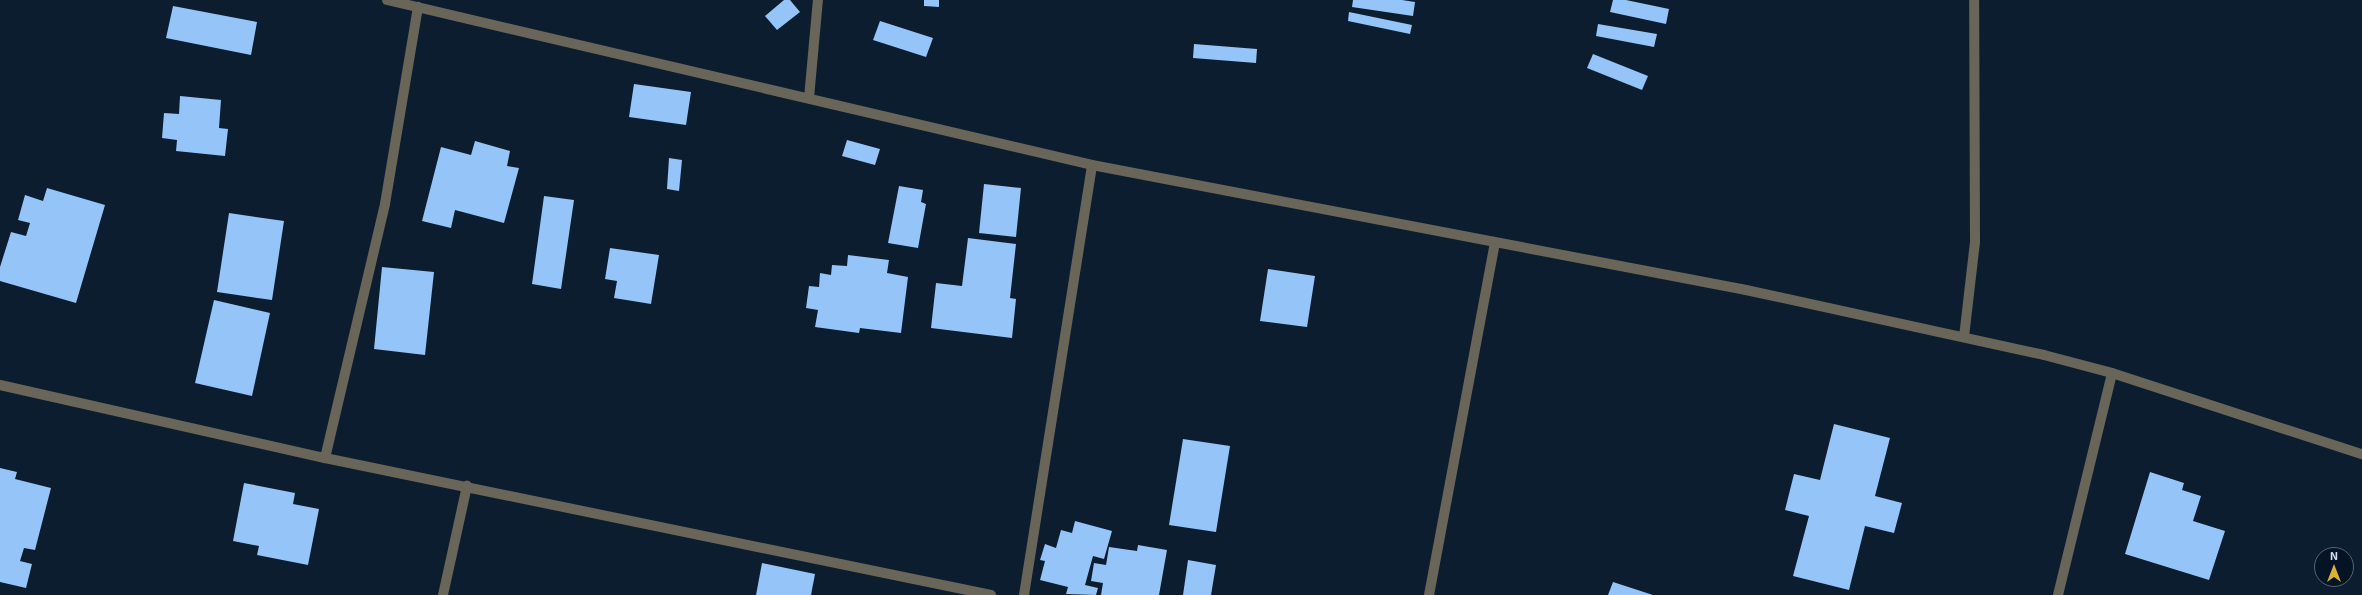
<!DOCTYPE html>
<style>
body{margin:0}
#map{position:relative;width:2362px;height:595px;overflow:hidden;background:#0c1d2f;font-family:"Exo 2",sans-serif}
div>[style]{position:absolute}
.building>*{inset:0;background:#94c4f8}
.minor>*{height:10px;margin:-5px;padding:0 5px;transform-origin:5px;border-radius:5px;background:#696559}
span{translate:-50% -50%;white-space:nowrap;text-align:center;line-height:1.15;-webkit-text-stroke:4px #041425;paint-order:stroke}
.north{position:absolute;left:2314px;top:547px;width:40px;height:40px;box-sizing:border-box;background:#041425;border:1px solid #566473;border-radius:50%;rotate:0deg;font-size:11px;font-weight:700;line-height:16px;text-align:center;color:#d0dbe7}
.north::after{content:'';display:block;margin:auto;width:14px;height:18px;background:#dcb233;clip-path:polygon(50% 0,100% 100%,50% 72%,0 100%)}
</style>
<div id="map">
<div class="building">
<i style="clip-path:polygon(784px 0,790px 0,800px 12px,777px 30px,765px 16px)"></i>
<i style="clip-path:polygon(924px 0,939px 0,939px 7px,924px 6px)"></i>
<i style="clip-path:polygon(1353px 0,1402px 0,1415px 2px,1413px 16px,1352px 7px)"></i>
<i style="clip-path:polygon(1613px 0,1626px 0,1669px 9px,1666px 24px,1610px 12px)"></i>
<i style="clip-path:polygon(173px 6px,257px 22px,251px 55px,166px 38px)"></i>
<i style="clip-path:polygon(1349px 12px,1412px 25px,1410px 34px,1348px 21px)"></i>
<i style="clip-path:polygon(880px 21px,933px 38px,926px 57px,873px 40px)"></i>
<i style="clip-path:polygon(1598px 24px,1657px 34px,1654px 47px,1596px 36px)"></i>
<i style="clip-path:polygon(1194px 44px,1257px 49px,1256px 63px,1193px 58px)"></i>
<i style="clip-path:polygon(1593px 54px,1648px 76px,1642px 90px,1587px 68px)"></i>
<i style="clip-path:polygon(634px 84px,691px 92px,686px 125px,629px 117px)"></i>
<i style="clip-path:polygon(180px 96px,221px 100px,219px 128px,228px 129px,225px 156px,176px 151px,177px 140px,162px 138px,164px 113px,179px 114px)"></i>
<i style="clip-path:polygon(847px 140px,880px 149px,875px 165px,842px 156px)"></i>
<i style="clip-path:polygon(475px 141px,510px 151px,507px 166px,519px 168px,504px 223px,455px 210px,451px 228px,422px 221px,441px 147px,471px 155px)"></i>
<i style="clip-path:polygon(669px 158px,682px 160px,679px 191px,667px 189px)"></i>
<i style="clip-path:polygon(984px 184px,1021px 188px,1016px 237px,979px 233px)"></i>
<i style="clip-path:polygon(899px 186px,923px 190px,921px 202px,926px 204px,918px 248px,888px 243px)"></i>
<i style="clip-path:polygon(47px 188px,105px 205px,76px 303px,0 281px,0 267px,11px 232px,26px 236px,30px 223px,18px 220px,25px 195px,43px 201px)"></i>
<i style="clip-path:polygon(544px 196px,574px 200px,561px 289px,532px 284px)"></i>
<i style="clip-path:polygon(229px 213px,284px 221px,272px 300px,217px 292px)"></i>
<i style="clip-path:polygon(968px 238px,1016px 244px,1010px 298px,1016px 299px,1012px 338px,931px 328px,936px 283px,962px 286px)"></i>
<i style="clip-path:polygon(610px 248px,659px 255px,651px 304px,614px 298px,617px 281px,605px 279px)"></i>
<i style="clip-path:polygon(848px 255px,889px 260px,887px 273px,908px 277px,901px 333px,860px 328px,859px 333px,815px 327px,818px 310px,806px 308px,809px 286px,819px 287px,820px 273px,831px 275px,832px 265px,847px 266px)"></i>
<i style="clip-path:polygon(382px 267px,434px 272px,425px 355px,374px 349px)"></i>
<i style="clip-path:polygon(1268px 269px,1315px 276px,1307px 327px,1260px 321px)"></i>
<i style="clip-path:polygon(214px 300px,270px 313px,252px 396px,195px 383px)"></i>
<i style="clip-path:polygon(1834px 424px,1890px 438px,1875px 496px,1902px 503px,1894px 533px,1865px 526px,1849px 590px,1793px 576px,1809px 516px,1785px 510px,1794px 474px,1820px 480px)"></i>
<i style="clip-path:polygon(1183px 439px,1230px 446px,1216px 532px,1169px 525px)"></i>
<i style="clip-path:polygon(0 468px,17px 472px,15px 479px,51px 488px,35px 550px,24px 548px,20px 561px,32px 564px,26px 588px,0 582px)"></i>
<i style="clip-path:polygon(2150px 472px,2184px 483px,2182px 490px,2201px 496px,2193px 521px,2225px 531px,2209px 580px,2125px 554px)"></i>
<i style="clip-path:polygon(244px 483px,295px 493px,293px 504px,319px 509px,308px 565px,257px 555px,259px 546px,233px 541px)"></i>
<i style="clip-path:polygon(1075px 521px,1112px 531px,1104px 559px,1093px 556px,1085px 585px,1098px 588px,1096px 595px,1066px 594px,1068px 587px,1040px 580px,1045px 561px,1040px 560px,1045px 544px,1056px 548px,1061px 530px,1072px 533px)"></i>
<i style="clip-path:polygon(1138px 545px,1167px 550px,1159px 595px,1101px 595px,1103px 583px,1091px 581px,1094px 563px,1106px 565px,1109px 547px,1137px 551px)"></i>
<i style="clip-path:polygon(1188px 560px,1216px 565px,1211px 595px,1183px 595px)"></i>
<i style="clip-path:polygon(762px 563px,815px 574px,811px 595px,756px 595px)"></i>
<i style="clip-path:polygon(1613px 582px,1653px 595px,1608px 595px)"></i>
</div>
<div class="minor">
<i style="left:387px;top:0;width:724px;rotate:13.17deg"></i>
<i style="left:1092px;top:165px;width:666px;rotate:10.82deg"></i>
<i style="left:1746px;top:290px;width:305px;rotate:12.3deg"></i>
<i style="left:2044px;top:355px;width:70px;rotate:14.8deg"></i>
<i style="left:2112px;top:373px;width:263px;rotate:18deg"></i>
<i style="left:809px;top:98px;width:98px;rotate:-84.8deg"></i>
<i style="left:1964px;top:337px;width:96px;rotate:-83.4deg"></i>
<i style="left:1975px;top:242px;width:242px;rotate:-90.2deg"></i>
<i style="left:0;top:385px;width:333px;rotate:12.7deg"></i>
<i style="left:325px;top:458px;width:680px;rotate:11.62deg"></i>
<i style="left:325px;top:458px;width:261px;rotate:-76.7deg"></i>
<i style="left:385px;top:204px;width:200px;rotate:-80.5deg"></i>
<i style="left:443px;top:595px;width:112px;rotate:-77.6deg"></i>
<i style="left:1024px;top:595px;width:435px;rotate:-81deg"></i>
<i style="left:1429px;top:595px;width:358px;rotate:-79.4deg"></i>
<i style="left:2058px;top:595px;width:228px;rotate:-76.3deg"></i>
</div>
<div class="north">N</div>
</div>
